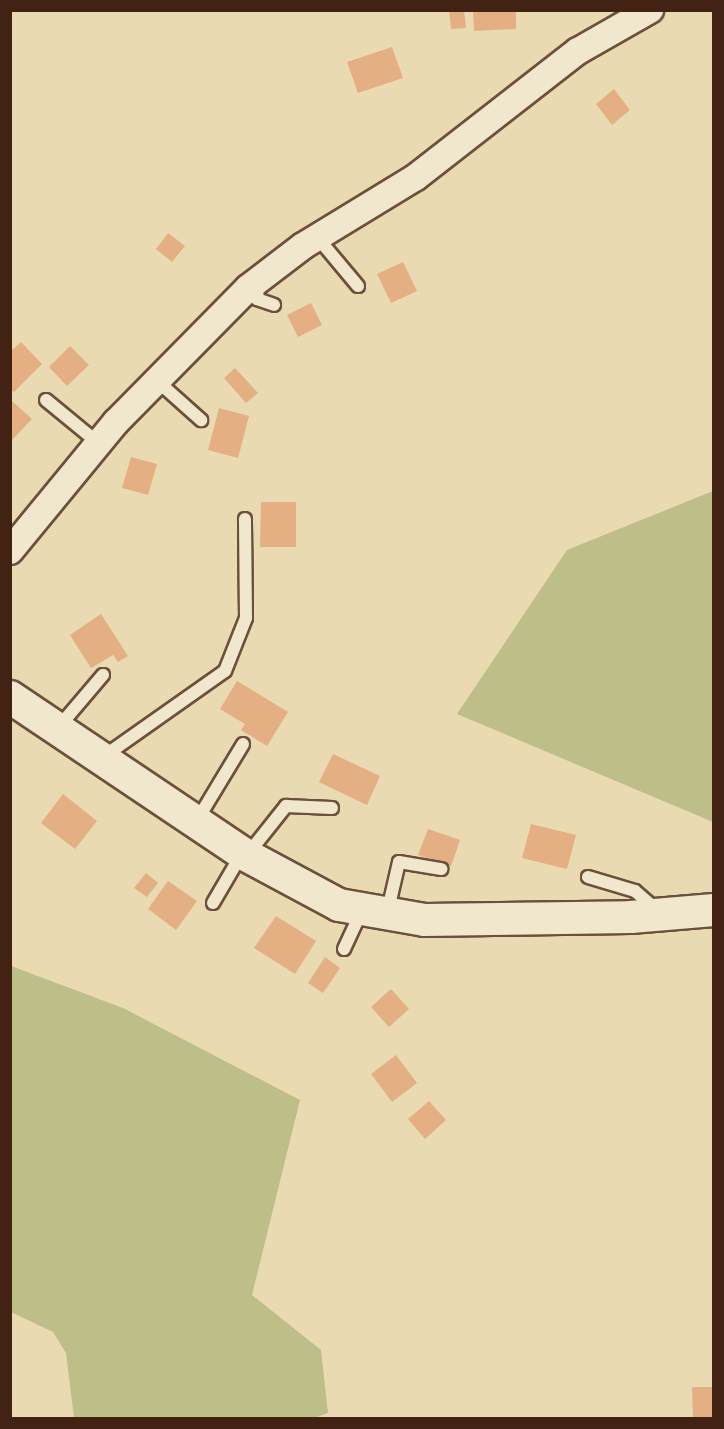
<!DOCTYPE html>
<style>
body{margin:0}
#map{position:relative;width:724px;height:1429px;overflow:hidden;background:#eadab2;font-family:Vollkorn,serif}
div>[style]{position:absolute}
.green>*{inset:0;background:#bdbe88}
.building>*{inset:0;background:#e3af83}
.roads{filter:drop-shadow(2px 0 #6c503b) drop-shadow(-2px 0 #6c503b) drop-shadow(0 2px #6c503b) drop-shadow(0 -2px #6c503b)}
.service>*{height:12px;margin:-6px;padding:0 6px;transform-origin:6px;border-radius:6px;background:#f1e7cd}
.minor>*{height:26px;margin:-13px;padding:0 13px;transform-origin:13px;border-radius:13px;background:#f1e7cd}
.tertiary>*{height:32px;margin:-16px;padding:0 16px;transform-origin:16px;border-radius:16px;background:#f1e7cd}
span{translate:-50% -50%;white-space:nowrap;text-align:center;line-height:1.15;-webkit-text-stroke:5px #f1e7cd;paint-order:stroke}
.frame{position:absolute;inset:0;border:12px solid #422213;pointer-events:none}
</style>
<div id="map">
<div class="green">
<i style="clip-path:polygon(713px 491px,713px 822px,457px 714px,567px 550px)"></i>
<i style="clip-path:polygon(11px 966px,123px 1008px,300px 1100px,252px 1295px,321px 1350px,328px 1413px,314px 1418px,74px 1418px,66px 1353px,53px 1332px,11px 1312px)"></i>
</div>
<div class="building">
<i style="clip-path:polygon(449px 10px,464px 10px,466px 28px,451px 29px)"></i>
<i style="clip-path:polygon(473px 10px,516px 10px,516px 29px,474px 31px)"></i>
<i style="clip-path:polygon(392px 47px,403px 78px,358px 93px,347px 62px)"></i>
<i style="clip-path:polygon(614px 89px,630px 110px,612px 125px,596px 104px)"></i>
<i style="clip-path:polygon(168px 233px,185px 246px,172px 262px,156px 249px)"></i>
<i style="clip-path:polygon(403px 262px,417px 291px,391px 303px,377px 274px)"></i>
<i style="clip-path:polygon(311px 303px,322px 325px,298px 337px,287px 315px)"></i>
<i style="clip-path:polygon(21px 342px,42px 364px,14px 392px,10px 389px,10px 352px)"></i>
<i style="clip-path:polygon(70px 346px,89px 365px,67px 386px,49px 367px)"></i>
<i style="clip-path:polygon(235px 368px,258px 393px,246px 403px,224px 378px)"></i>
<i style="clip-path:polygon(12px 401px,32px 419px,10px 442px,10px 403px)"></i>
<i style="clip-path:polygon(219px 408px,249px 416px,238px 458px,208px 450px)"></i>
<i style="clip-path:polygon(131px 457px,157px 464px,148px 495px,122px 488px)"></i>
<i style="clip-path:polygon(261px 502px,296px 502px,296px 547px,260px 547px)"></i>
<i style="clip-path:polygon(101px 614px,128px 656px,118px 662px,113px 655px,91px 668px,70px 635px)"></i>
<i style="clip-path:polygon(237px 681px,288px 712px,267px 746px,241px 730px,245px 724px,220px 709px)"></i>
<i style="clip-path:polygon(333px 754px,380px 776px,367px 805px,319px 782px)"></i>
<i style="clip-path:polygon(63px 794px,97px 821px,75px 849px,41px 823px)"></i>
<i style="clip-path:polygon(531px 824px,576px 835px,567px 869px,522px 858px)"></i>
<i style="clip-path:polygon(428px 829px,460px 840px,451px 866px,418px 855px)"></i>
<i style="clip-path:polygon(146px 873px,158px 883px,147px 897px,134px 888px)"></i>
<i style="clip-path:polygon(168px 881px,197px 901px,176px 930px,148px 909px)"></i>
<i style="clip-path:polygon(276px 916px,316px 941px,295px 974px,254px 948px)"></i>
<i style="clip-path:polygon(325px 957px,340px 968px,323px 993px,308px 983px)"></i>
<i style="clip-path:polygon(391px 989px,409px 1009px,389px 1027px,371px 1007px)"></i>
<i style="clip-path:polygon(396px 1055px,417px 1083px,392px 1102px,371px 1074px)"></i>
<i style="clip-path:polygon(429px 1101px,446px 1120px,425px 1139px,408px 1119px)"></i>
<i style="clip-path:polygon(692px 1387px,714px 1387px,714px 1418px,693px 1418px)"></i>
</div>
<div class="roads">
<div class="service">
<i style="left:317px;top:237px;width:64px;rotate:50.1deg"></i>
<i style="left:258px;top:282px;width:17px;rotate:93deg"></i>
<i style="left:257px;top:299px;width:18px;rotate:19deg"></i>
<i style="left:155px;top:379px;width:62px;rotate:41.7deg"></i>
<i style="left:46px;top:400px;width:66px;rotate:39.5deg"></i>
<i style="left:57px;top:729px;width:71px;rotate:-49.6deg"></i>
<i style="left:103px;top:757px;width:149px;rotate:-35.2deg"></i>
<i style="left:225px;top:671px;width:57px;rotate:-68.4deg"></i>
<i style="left:246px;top:618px;width:99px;rotate:-90.6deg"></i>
<i style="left:196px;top:822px;width:91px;rotate:-58.9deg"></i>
<i style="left:247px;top:855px;width:63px;rotate:-51.5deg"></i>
<i style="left:286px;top:806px;width:46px;rotate:2.5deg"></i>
<i style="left:588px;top:877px;width:49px;rotate:16.6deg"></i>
<i style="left:635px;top:891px;width:30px;rotate:41deg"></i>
<i style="left:213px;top:903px;width:56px;rotate:-59.7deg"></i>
<i style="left:387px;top:914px;width:53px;rotate:-77deg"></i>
<i style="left:399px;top:862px;width:43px;rotate:9.5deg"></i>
<i style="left:344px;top:949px;width:43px;rotate:-65.2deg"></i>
</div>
<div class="minor">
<i style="left:10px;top:551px;width:167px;rotate:-50.6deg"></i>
<i style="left:116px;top:422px;width:188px;rotate:-45.4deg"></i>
<i style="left:248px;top:288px;width:69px;rotate:-37.4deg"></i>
<i style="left:303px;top:246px;width:132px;rotate:-31.4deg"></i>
<i style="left:416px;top:177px;width:205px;rotate:-37.9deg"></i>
<i style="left:578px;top:51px;width:83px;rotate:-29.7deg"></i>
</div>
<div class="tertiary">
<i style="left:10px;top:697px;width:280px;rotate:33.9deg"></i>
<i style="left:242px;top:853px;width:110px;rotate:28.2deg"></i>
<i style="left:339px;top:905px;width:87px;rotate:9.9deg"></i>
<i style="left:425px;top:920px;width:206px;rotate:-0.8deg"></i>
<i style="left:631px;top:917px;width:83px;rotate:-4.8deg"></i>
</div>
</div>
<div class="frame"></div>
</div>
